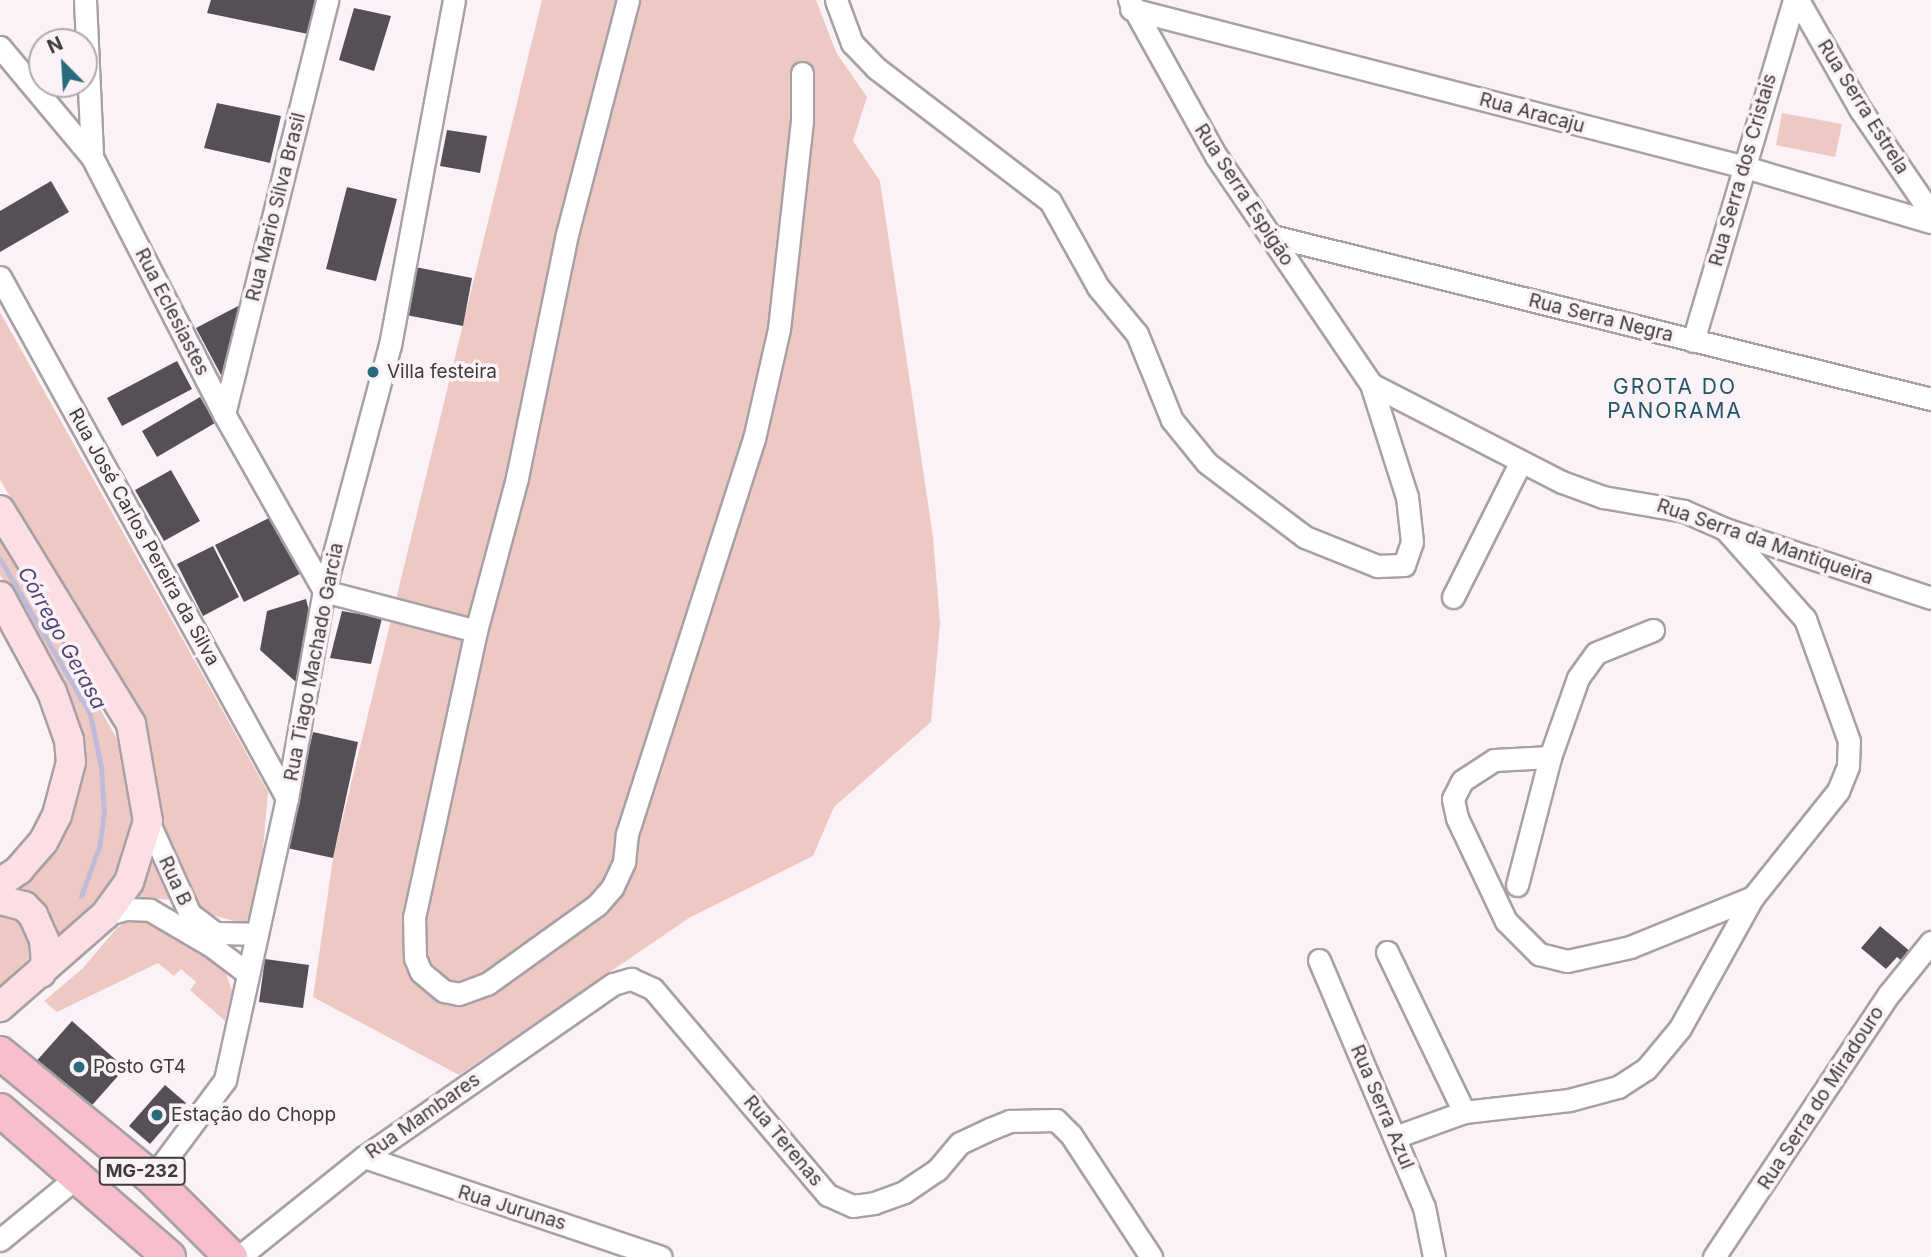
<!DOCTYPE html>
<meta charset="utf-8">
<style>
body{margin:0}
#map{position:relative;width:1931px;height:1257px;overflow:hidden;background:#fbf2f7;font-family:Inter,sans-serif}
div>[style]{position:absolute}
.green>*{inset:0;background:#eec9c3}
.stream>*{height:5px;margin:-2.5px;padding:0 2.5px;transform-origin:2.5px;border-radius:2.5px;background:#c0bbd9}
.building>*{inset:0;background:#545056}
.roads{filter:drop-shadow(2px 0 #a8a0a5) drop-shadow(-2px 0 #a8a0a5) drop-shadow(0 2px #a8a0a5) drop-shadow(0 -2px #a8a0a5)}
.street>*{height:21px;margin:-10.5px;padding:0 10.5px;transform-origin:10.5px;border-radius:10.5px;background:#fff}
.secondary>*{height:28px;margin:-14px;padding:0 14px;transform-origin:14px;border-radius:14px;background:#fbdfe5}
.primary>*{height:32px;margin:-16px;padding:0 16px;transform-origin:16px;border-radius:16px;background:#f7bfcb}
.dots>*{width:19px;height:19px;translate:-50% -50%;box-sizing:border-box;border:4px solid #fbf2f7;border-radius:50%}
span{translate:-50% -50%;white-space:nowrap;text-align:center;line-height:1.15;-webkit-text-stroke:7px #fbf2f7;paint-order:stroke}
.shield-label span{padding:2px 5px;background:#fbf2f7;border:2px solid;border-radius:5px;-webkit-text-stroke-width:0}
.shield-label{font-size:18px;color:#3e3b3d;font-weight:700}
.street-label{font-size:19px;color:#3e3b3d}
.poi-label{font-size:19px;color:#3e3b3d}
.left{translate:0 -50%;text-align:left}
.neighbourhood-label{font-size:21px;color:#225665;letter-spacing:2px}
.water-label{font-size:21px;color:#514774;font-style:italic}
.north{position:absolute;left:28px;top:28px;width:70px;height:70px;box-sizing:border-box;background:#fbf2f7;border:2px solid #afa9ad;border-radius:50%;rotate:336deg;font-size:19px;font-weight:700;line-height:28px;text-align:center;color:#3e3b3d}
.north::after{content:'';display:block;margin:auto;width:24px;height:32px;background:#296a7d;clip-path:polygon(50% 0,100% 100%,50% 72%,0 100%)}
</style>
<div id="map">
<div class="green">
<i style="clip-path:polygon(542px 0,816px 0,836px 52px,867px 97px,853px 141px,880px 181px,933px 537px,940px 624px,931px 722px,834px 807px,813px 856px,689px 918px,459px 1075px,313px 997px,333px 858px)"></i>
<i style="clip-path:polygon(1782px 113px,1842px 124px,1835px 157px,1776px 145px)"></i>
<i style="clip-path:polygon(0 312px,268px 792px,258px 906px,245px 924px,201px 912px,156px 823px,157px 777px,146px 726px,0 480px)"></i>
<i style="clip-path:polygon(0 533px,116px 737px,133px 801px,132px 836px,107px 906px,59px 946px,8px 893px,71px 800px,48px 662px,0 575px)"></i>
<i style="clip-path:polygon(151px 858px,178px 900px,138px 898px)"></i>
<i style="clip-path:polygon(0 909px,21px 915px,31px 936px,32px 955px,0 988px)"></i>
<i style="clip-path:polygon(133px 917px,152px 918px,224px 967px,232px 991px,225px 1021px,190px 990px,196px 982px,181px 969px,174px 976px,158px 963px,57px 1012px,44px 1001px,82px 969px,117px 928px)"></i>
</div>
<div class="stream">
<i style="left:0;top:559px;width:179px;rotate:59.9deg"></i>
<i style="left:90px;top:714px;width:54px;rotate:78.3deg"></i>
<i style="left:101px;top:767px;width:46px;rotate:86.3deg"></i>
<i style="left:104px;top:813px;width:34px;rotate:98deg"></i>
<i style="left:99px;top:847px;width:52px;rotate:110.2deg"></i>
</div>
<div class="building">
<i style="clip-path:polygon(211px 0,315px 0,308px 34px,207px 13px)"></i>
<i style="clip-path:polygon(354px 8px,391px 16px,374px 71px,339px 60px)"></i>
<i style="clip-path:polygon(217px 103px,281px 116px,270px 163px,204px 148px)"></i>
<i style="clip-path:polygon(447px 130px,487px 136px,480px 173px,440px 166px)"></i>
<i style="clip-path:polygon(51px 181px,69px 212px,0 252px,0 211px)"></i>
<i style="clip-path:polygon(347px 187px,397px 199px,376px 281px,326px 269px)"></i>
<i style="clip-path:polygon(415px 267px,472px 278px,463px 326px,406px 315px)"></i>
<i style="clip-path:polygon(242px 304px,229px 377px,221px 375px,196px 328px)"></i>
<i style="clip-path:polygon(177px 361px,192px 389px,122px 426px,107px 398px)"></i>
<i style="clip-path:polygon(200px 397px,215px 423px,157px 457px,142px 431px)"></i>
<i style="clip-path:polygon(171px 470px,200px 521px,164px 541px,135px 490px)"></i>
<i style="clip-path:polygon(271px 517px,300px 574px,244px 602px,215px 545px)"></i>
<i style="clip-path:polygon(213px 546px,239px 597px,203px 616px,177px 564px)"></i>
<i style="clip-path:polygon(306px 599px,310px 615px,297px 683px,260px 650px,267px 611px)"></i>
<i style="clip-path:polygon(342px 611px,382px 618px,371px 664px,330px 658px)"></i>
<i style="clip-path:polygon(313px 732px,358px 742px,333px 858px,287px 848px)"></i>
<i style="clip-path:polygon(1880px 926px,1911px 952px,1903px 962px,1897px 957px,1886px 969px,1861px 948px)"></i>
<i style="clip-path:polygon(265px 959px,309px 965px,303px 1008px,259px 1002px)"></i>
<i style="clip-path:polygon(72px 1021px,125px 1068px,86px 1112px,33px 1065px)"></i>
<i style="clip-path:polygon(165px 1085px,186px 1103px,150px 1144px,129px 1126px)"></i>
</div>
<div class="roads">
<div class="street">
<i style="left:85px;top:0;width:157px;rotate:87.4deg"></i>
<i style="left:628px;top:0;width:242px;rotate:104.6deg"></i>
<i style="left:567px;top:234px;width:249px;rotate:101.6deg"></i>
<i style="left:517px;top:478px;width:158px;rotate:105deg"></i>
<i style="left:476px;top:631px;width:293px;rotate:102.2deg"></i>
<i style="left:414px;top:917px;width:41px;rotate:88.6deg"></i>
<i style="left:415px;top:958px;width:15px;rotate:67deg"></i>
<i style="left:421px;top:972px;width:30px;rotate:40deg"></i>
<i style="left:444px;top:991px;width:15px;rotate:11deg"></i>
<i style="left:459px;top:994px;width:30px;rotate:-20deg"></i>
<i style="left:487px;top:984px;width:135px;rotate:-35.7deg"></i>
<i style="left:597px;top:905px;width:23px;rotate:-49deg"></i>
<i style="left:612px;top:888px;width:29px;rotate:-65deg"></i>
<i style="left:624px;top:862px;width:28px;rotate:-84deg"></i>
<i style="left:627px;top:834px;width:415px;rotate:-72.2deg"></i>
<i style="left:754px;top:439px;width:113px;rotate:-77.2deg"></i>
<i style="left:779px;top:329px;width:209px;rotate:-83.7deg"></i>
<i style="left:802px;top:121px;width:48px;rotate:-90deg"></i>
<i style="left:836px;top:0;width:46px;rotate:69.6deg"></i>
<i style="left:852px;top:43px;width:35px;rotate:46deg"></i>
<i style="left:876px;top:68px;width:219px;rotate:37.4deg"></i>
<i style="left:1050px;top:201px;width:98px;rotate:60.8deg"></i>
<i style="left:1098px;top:287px;width:61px;rotate:50.3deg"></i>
<i style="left:1137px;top:334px;width:93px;rotate:67.9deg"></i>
<i style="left:1172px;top:420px;width:55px;rotate:50.9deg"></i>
<i style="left:1207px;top:463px;width:123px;rotate:37.1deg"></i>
<i style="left:1305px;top:537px;width:78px;rotate:21.9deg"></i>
<i style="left:1377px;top:566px;width:27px;rotate:-2deg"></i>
<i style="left:1404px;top:565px;width:24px;rotate:-71deg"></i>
<i style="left:1412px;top:542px;width:45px;rotate:-96.3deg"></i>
<i style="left:1407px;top:497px;width:119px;rotate:-107.7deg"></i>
<i style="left:1371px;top:384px;width:276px;rotate:-124.2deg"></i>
<i style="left:1216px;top:156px;width:179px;rotate:-119.1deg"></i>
<i style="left:1798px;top:0;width:125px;rotate:60.4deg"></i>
<i style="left:1860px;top:109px;width:126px;rotate:55.7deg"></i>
<i style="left:1131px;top:9px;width:634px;rotate:14.43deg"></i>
<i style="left:1745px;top:167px;width:194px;rotate:16.5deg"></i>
<i style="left:0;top:47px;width:143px;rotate:50.1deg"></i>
<i style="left:92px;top:157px;width:289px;rotate:62.8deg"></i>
<i style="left:224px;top:414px;width:203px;rotate:60.5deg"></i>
<i style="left:324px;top:591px;width:157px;rotate:14.7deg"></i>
<i style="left:1272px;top:236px;width:679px;rotate:13.89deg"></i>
<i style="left:0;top:277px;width:595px;rotate:61.15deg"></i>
<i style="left:1693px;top:341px;width:356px;rotate:-73.5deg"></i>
<i style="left:1371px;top:384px;width:215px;rotate:27.2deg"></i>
<i style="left:1562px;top:482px;width:44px;rotate:20.1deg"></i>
<i style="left:1603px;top:497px;width:82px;rotate:9.8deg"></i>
<i style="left:1684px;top:511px;width:45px;rotate:23.7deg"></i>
<i style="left:1725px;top:529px;width:217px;rotate:18.5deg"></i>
<i style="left:224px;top:414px;width:427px;rotate:-76deg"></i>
<i style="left:1453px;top:597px;width:150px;rotate:-63.4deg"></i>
<i style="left:1653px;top:630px;width:61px;rotate:158deg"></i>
<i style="left:1596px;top:653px;width:31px;rotate:126deg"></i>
<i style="left:1578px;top:678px;width:84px;rotate:109.5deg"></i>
<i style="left:1550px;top:757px;width:56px;rotate:176.9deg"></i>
<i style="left:1494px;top:760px;width:38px;rotate:147deg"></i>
<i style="left:1462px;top:781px;width:20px;rotate:117deg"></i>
<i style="left:1453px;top:799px;width:19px;rotate:78deg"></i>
<i style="left:1457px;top:818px;width:114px;rotate:64.6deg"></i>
<i style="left:1506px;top:921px;width:47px;rotate:45deg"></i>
<i style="left:1539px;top:954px;width:29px;rotate:14deg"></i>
<i style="left:1567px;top:961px;width:65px;rotate:-12.5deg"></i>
<i style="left:1630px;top:947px;width:133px;rotate:-22.1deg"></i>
<i style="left:148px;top:821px;width:102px;rotate:65.7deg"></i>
<i style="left:190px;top:914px;width:31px;rotate:37deg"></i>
<i style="left:215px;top:933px;width:39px;rotate:1deg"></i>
<i style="left:1517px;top:885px;width:132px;rotate:-75.5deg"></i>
<i style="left:105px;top:915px;width:22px;rotate:-16deg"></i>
<i style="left:126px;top:909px;width:24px;rotate:2deg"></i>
<i style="left:150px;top:910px;width:69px;rotate:30.3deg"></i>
<i style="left:210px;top:945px;width:46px;rotate:37.1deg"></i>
<i style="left:1387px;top:952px;width:178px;rotate:64.3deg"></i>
<i style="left:1464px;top:1112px;width:106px;rotate:-6.5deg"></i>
<i style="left:1569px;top:1100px;width:51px;rotate:-14.9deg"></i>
<i style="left:1618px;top:1087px;width:33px;rotate:-33deg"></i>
<i style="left:1646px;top:1069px;width:53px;rotate:-50.3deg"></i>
<i style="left:1680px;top:1028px;width:150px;rotate:-60.9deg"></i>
<i style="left:1753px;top:897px;width:136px;rotate:-51.3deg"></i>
<i style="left:1838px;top:791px;width:27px;rotate:-68deg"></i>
<i style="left:1848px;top:766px;width:25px;rotate:-88deg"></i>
<i style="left:1849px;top:741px;width:130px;rotate:-109.8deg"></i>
<i style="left:1805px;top:619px;width:120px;rotate:-131.6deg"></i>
<i style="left:1319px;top:960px;width:268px;rotate:67deg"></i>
<i style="left:1424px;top:1207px;width:51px;rotate:78.7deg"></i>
<i style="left:1395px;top:1137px;width:73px;rotate:-19.9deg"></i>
<i style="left:364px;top:1157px;width:313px;rotate:18.6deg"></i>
<i style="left:152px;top:1178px;width:122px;rotate:-53.3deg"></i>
<i style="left:225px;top:1080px;width:289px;rotate:-77.6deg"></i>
<i style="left:287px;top:798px;width:210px;rotate:-79.9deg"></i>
<i style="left:324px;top:591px;width:255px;rotate:-75deg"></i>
<i style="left:390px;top:345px;width:351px;rotate:-79.5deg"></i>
<i style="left:0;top:1240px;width:102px;rotate:-39.4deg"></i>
<i style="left:239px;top:1257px;width:160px;rotate:-38.7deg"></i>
<i style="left:364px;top:1157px;width:303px;rotate:-34.8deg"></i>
<i style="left:613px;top:984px;width:19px;rotate:-16deg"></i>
<i style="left:631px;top:979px;width:24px;rotate:24deg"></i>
<i style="left:653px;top:989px;width:270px;rotate:49.7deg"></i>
<i style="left:828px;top:1195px;width:27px;rotate:24deg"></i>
<i style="left:853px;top:1206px;width:21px;rotate:-8deg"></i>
<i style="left:874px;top:1203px;width:32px;rotate:-20deg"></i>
<i style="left:904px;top:1192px;width:40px;rotate:-34deg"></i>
<i style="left:937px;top:1170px;width:35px;rotate:-50deg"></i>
<i style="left:960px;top:1143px;width:33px;rotate:-25deg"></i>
<i style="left:990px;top:1129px;width:22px;rotate:-22deg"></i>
<i style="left:1010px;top:1121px;width:46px;rotate:-1.2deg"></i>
<i style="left:1056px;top:1120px;width:21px;rotate:45deg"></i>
<i style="left:1071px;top:1135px;width:146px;rotate:56.7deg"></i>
<i style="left:1714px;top:1257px;width:316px;rotate:-56.4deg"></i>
<i style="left:1889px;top:994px;width:67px;rotate:-51.1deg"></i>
</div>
<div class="secondary">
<i style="left:0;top:510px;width:251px;rotate:58.5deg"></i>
<i style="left:131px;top:724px;width:98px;rotate:80.1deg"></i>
<i style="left:148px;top:821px;width:64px;rotate:107.3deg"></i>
<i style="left:129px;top:882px;width:41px;rotate:126deg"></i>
<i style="left:105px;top:915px;width:140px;rotate:138.8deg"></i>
<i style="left:0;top:596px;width:109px;rotate:61.6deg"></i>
<i style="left:52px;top:692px;width:51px;rotate:70.5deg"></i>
<i style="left:69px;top:740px;width:22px;rotate:85deg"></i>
<i style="left:71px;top:762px;width:55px;rotate:104.8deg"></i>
<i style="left:57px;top:815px;width:30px;rotate:117deg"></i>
<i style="left:43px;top:842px;width:37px;rotate:131deg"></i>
<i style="left:19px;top:870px;width:23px;rotate:146deg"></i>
<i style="left:0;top:900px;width:25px;rotate:14deg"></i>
<i style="left:24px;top:906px;width:13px;rotate:45deg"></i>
<i style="left:33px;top:915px;width:27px;rotate:66deg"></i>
<i style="left:44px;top:940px;width:21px;rotate:85deg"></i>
<i style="left:46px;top:961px;width:13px;rotate:113deg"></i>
</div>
<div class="primary">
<i style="left:0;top:1053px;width:197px;rotate:39.4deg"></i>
<i style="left:152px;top:1178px;width:112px;rotate:45deg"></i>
<i style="left:0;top:1110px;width:224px;rotate:41deg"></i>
</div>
</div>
<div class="dots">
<i style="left:373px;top:372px;background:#296a7d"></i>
<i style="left:79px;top:1067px;background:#296a7d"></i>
<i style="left:157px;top:1115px;background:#296a7d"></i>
</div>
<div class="shield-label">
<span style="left:142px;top:1171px">MG-232</span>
</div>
<div class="street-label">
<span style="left:1863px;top:107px;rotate:58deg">Rua Serra Estrela</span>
<span style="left:1532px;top:113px;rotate:15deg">Rua Aracaju</span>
<span style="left:1743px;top:170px;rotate:-74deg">Rua Serra dos Cristais</span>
<span style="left:1244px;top:195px;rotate:57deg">Rua Serra Espigão</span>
<span style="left:276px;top:207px;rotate:-76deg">Rua Mario Silva Brasil</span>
<span style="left:172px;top:312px;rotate:63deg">Rua Eclesiastes</span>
<span style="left:1601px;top:318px;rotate:14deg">Rua Serra Negra</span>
<span style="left:144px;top:537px;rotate:61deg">Rua José Carlos Pereira da Silva</span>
<span style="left:1765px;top:542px;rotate:19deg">Rua Serra da Mantiqueira</span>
<span style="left:314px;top:662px;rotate:-79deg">Rua Tiago Machado Garcia</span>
<span style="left:175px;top:881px;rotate:65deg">Rua B</span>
<span style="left:1821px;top:1098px;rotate:-57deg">Rua Serra do Miradouro</span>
<span style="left:1382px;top:1107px;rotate:67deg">Rua Serra Azul</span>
<span style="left:423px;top:1116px;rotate:-35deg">Rua Mambares</span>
<span style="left:783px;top:1141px;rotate:50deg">Rua Terenas</span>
<span style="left:512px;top:1208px;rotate:17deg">Rua Jurunas</span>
</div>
<div class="poi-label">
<span class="left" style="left:387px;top:372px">Villa festeira</span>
<span class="left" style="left:93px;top:1067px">Posto GT4</span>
<span class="left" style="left:171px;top:1115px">Estação do Chopp</span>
</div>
<div class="neighbourhood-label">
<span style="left:1675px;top:399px">GROTA DO<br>PANORAMA</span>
</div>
<div class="water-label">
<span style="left:62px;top:638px;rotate:61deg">Córrego Gerasa</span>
</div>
<div class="north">N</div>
</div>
